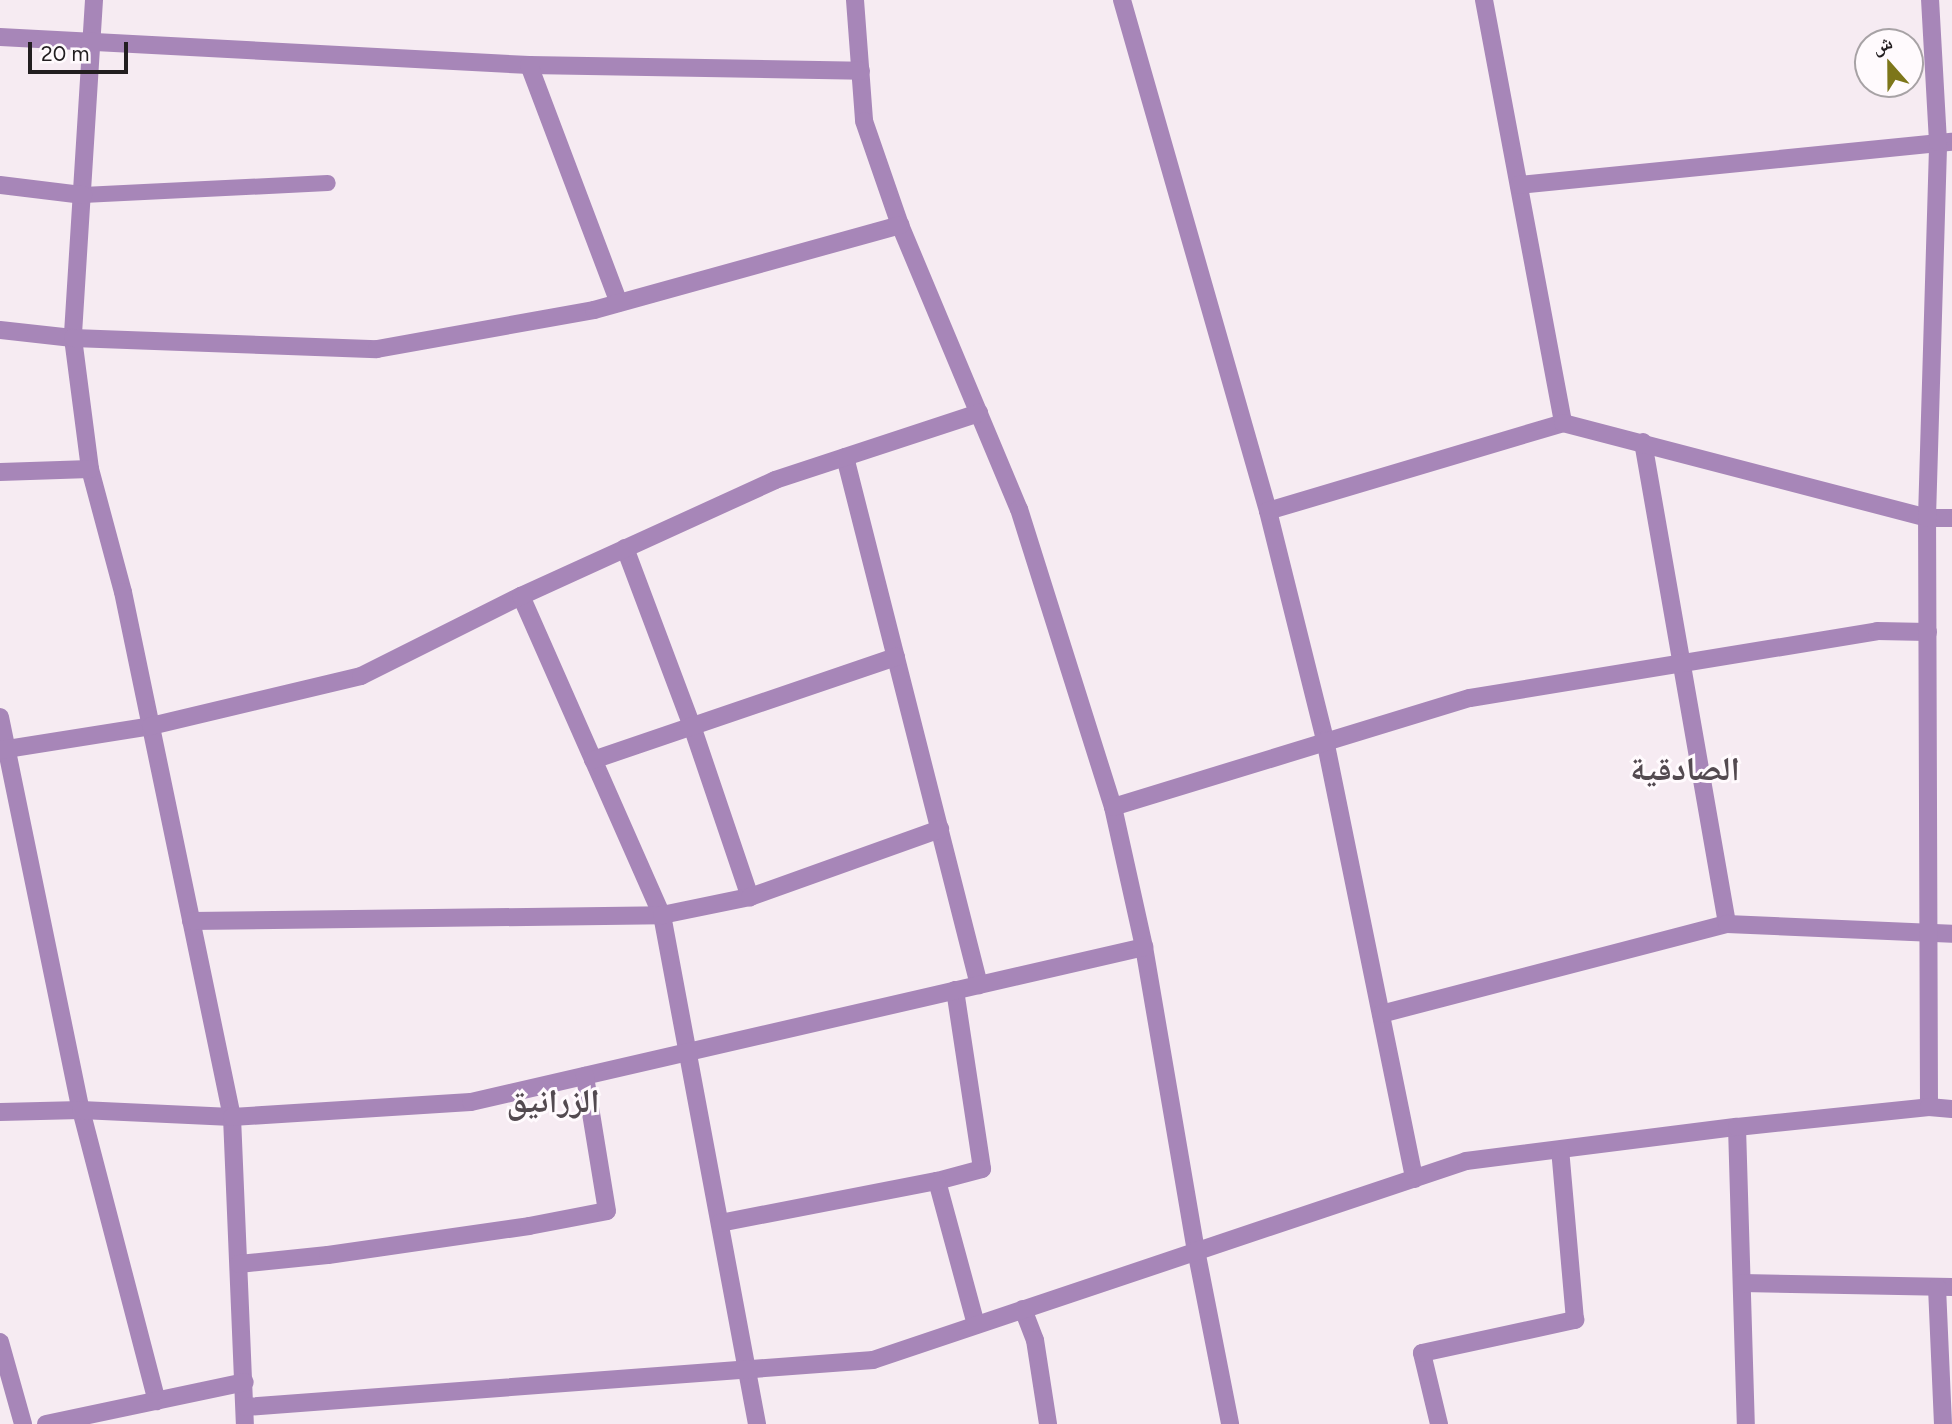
<!DOCTYPE html>
<meta charset="utf-8">
<style>
body{margin:0}
#map{position:relative;width:1952px;height:1424px;overflow:hidden;background:#f6ebf2;font-family:Figtree,"Noto Naskh Arabic",sans-serif}
div>[style]{position:absolute}
.lane>*{height:16px;margin:-8px;padding:0 8px;transform-origin:8px;border-radius:8px;background:#a786b8}
.street>*{height:18px;margin:-9px;padding:0 9px;transform-origin:9px;border-radius:9px;background:#a786b8}
span{translate:-50% -50%;white-space:nowrap;text-align:center;line-height:1.15;-webkit-text-stroke:6px #fffafd;paint-order:stroke}
.district-label{font-size:33px;color:#534a50;font-weight:700}
.north{position:absolute;left:1854px;top:28px;width:70px;height:70px;box-sizing:border-box;background:#fffafd;border:2px solid #a7a2a5;border-radius:50%;rotate:339deg;font-size:19px;font-weight:700;line-height:28px;text-align:center;color:#221e20}
.north::after{content:'';display:block;margin:auto;width:24px;height:32px;background:#7d761a;clip-path:polygon(50% 0,100% 100%,50% 72%,0 100%)}
.scale{position:absolute;left:28px;top:42px;width:100px;height:32px;box-sizing:border-box;border:4px solid #221e20;border-top:0;padding-left:9px;font-size:21px;line-height:24px;white-space:nowrap;color:#221e20;-webkit-text-stroke:5px #fffafd;paint-order:stroke}
</style>
<div id="map">
<div class="lane">
<i style="left:83px;top:195px;width:245px;rotate:-2.8deg"></i>
</div>
<div class="street">
<i style="left:94px;top:0;width:339px;rotate:93.6deg"></i>
<i style="left:73px;top:338px;width:132px;rotate:82.6deg"></i>
<i style="left:90px;top:469px;width:127px;rotate:75deg"></i>
<i style="left:123px;top:592px;width:536px;rotate:78.27deg"></i>
<i style="left:232px;top:1117px;width:307px;rotate:87.6deg"></i>
<i style="left:855px;top:0;width:121px;rotate:85.7deg"></i>
<i style="left:864px;top:121px;width:110px;rotate:70.9deg"></i>
<i style="left:900px;top:225px;width:308px;rotate:67.3deg"></i>
<i style="left:1019px;top:509px;width:312px;rotate:72.5deg"></i>
<i style="left:1113px;top:807px;width:143px;rotate:77.5deg"></i>
<i style="left:1144px;top:947px;width:307px;rotate:80.3deg"></i>
<i style="left:1196px;top:1250px;width:177px;rotate:78.9deg"></i>
<i style="left:1122px;top:0;width:531px;rotate:74.05deg"></i>
<i style="left:1268px;top:511px;width:236px;rotate:76deg"></i>
<i style="left:1325px;top:740px;width:448px;rotate:78.5deg"></i>
<i style="left:1484px;top:0;width:430px;rotate:79.4deg"></i>
<i style="left:0;top:37px;width:530px;rotate:3.03deg"></i>
<i style="left:529px;top:65px;width:332px;rotate:1deg"></i>
<i style="left:529px;top:65px;width:254px;rotate:69.3deg"></i>
<i style="left:0;top:185px;width:84px;rotate:6.9deg"></i>
<i style="left:1519px;top:185px;width:435px;rotate:-5.7deg"></i>
<i style="left:0;top:330px;width:73px;rotate:6.3deg"></i>
<i style="left:73px;top:338px;width:304px;rotate:2.1deg"></i>
<i style="left:377px;top:349px;width:220px;rotate:-10.2deg"></i>
<i style="left:594px;top:310px;width:318px;rotate:-15.5deg"></i>
<i style="left:1643px;top:442px;width:489px;rotate:80.1deg"></i>
<i style="left:845px;top:457px;width:545px;rotate:75.76deg"></i>
<i style="left:0;top:472px;width:90px;rotate:-1.9deg"></i>
<i style="left:1268px;top:511px;width:308px;rotate:-16.6deg"></i>
<i style="left:1563px;top:423px;width:376px;rotate:14.6deg"></i>
<i style="left:1927px;top:518px;width:25px"></i>
<i style="left:625px;top:548px;width:190px;rotate:69.4deg"></i>
<i style="left:692px;top:726px;width:181px;rotate:71.3deg"></i>
<i style="left:521px;top:596px;width:349px;rotate:66.2deg"></i>
<i style="left:662px;top:915px;width:518px;rotate:79.43deg"></i>
<i style="left:0;top:717px;width:401px;rotate:78.4deg"></i>
<i style="left:81px;top:1110px;width:301px;rotate:75.4deg"></i>
<i style="left:0;top:750px;width:153px;rotate:-9deg"></i>
<i style="left:151px;top:726px;width:216px;rotate:-13.4deg"></i>
<i style="left:361px;top:676px;width:179px;rotate:-26.6deg"></i>
<i style="left:521px;top:596px;width:279px;rotate:-24.5deg"></i>
<i style="left:775px;top:480px;width:215px;rotate:-18.2deg"></i>
<i style="left:593px;top:760px;width:320px;rotate:-18.8deg"></i>
<i style="left:1113px;top:807px;width:373px;rotate:-17deg"></i>
<i style="left:1470px;top:698px;width:412px;rotate:-9.3deg"></i>
<i style="left:1877px;top:631px;width:51px;rotate:1.1deg"></i>
<i style="left:191px;top:921px;width:471px;rotate:-0.7deg"></i>
<i style="left:662px;top:915px;width:90px;rotate:-11.6deg"></i>
<i style="left:750px;top:897px;width:202px;rotate:-19.7deg"></i>
<i style="left:955px;top:990px;width:181px;rotate:81.4deg"></i>
<i style="left:982px;top:1169px;width:47px;rotate:165.1deg"></i>
<i style="left:937px;top:1181px;width:149px;rotate:74.8deg"></i>
<i style="left:1381px;top:1014px;width:358px;rotate:-14.6deg"></i>
<i style="left:1727px;top:924px;width:225px;rotate:2.5deg"></i>
<i style="left:1929px;top:1107px;width:589px;rotate:-90.19deg"></i>
<i style="left:1927px;top:518px;width:376px;rotate:-88.3deg"></i>
<i style="left:1938px;top:142px;width:142px;rotate:-93.2deg"></i>
<i style="left:0;top:1112px;width:81px;rotate:-1.4deg"></i>
<i style="left:81px;top:1110px;width:151px;rotate:2.7deg"></i>
<i style="left:232px;top:1117px;width:239px;rotate:-3.6deg"></i>
<i style="left:471px;top:1102px;width:691px;rotate:-12.97deg"></i>
<i style="left:1737px;top:1127px;width:297px;rotate:88.3deg"></i>
<i style="left:720px;top:1223px;width:221px;rotate:-11deg"></i>
<i style="left:239px;top:1264px;width:89px;rotate:-5.8deg"></i>
<i style="left:328px;top:1255px;width:203px;rotate:-8.2deg"></i>
<i style="left:529px;top:1226px;width:79px;rotate:-10.9deg"></i>
<i style="left:607px;top:1211px;width:137px;rotate:-99.3deg"></i>
<i style="left:1742px;top:1283px;width:210px;rotate:1.1deg"></i>
<i style="left:1937px;top:1287px;width:137px;rotate:87.5deg"></i>
<i style="left:1023px;top:1309px;width:33px;rotate:69deg"></i>
<i style="left:1035px;top:1340px;width:85px;rotate:81.2deg"></i>
<i style="left:0;top:1342px;width:85px;rotate:74.3deg"></i>
<i style="left:246px;top:1407px;width:629px;rotate:-4.29deg"></i>
<i style="left:873px;top:1360px;width:625px;rotate:-18.55deg"></i>
<i style="left:1466px;top:1161px;width:273px;rotate:-7.2deg"></i>
<i style="left:1737px;top:1127px;width:193px;rotate:-5.9deg"></i>
<i style="left:1929px;top:1107px;width:23px;rotate:5deg"></i>
<i style="left:46px;top:1424px;width:203px;rotate:-11.9deg"></i>
<i style="left:1439px;top:1424px;width:73px;rotate:-103.5deg"></i>
<i style="left:1422px;top:1353px;width:157px;rotate:-12.2deg"></i>
<i style="left:1575px;top:1320px;width:171px;rotate:-95deg"></i>
</div>
<div class="district-label">
<span style="left:1685px;top:769px">الصادقية</span>
<span style="left:553px;top:1101px">الزرانيق</span>
</div>
<div class="north">ش</div>
<div class="scale">20 m</div>
</div>
